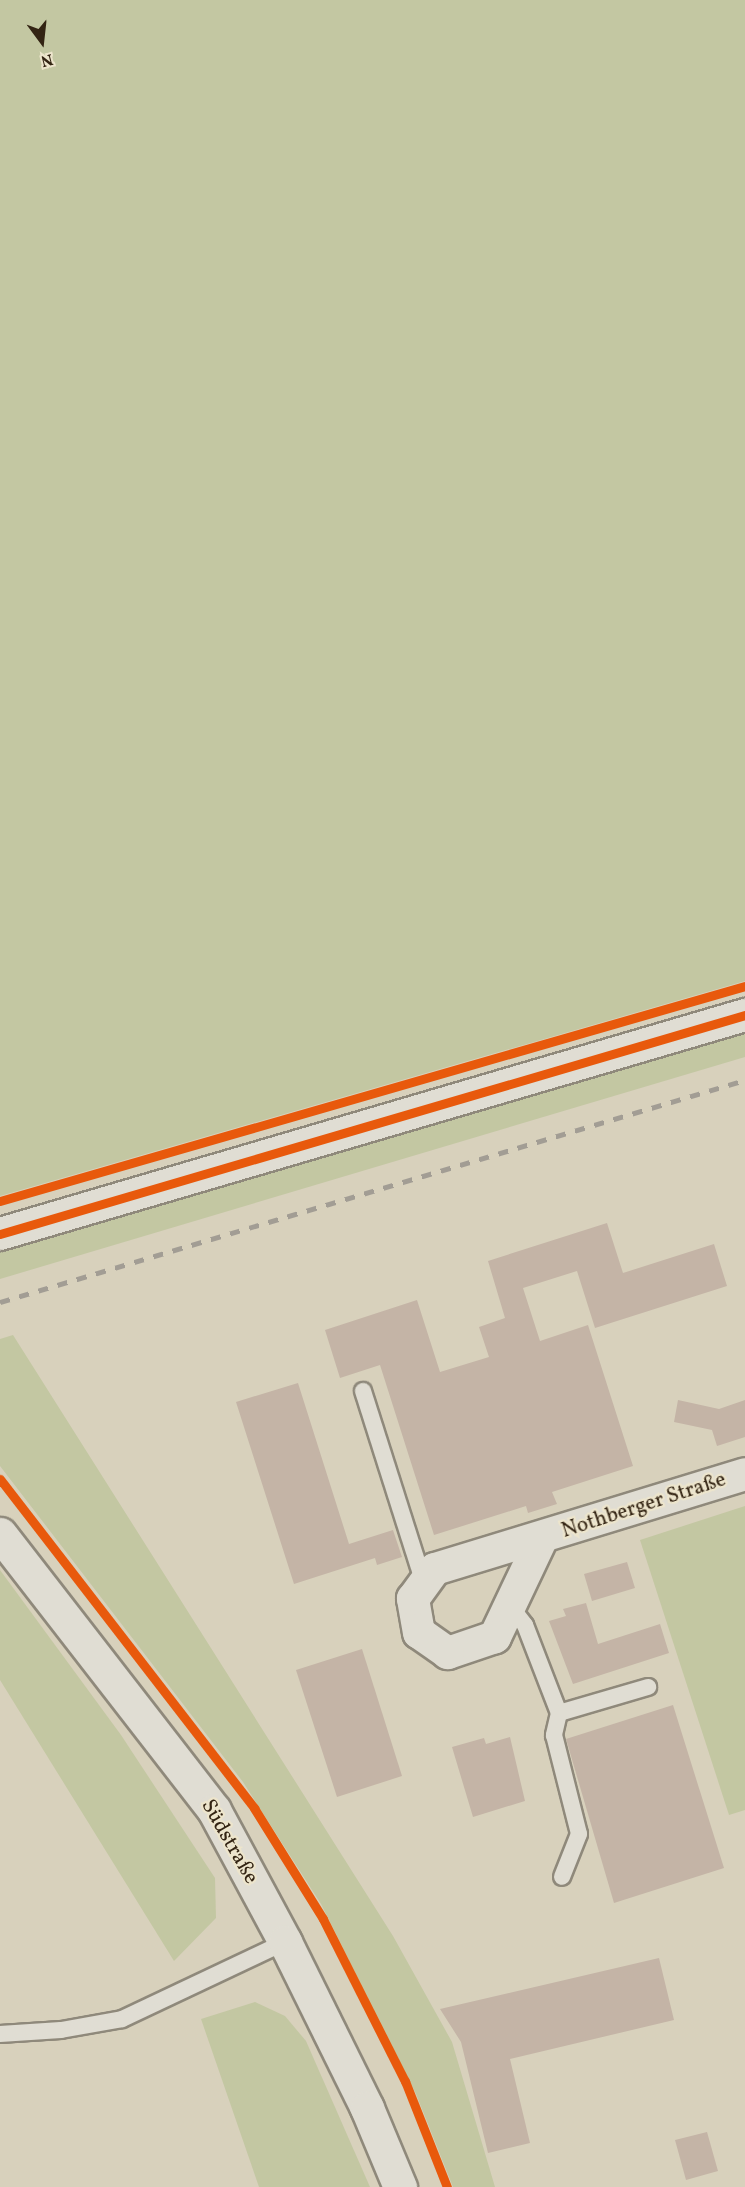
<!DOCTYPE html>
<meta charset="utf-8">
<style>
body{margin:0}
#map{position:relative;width:745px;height:2187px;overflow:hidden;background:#d8d1bc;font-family:Vollkorn,serif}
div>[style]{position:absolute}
.green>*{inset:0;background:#c3c7a2}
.building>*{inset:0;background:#c4b4a6}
.roads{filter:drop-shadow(2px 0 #8f897b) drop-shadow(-2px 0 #8f897b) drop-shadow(0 2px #8f897b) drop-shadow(0 -2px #8f897b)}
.lane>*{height:16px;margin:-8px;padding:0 8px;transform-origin:8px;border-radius:8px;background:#e0ddd3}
.street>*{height:32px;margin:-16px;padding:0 16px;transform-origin:16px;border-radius:16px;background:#e0ddd3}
.secondary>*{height:33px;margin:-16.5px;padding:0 16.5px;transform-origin:16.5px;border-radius:16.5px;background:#e0ddd3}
.rail>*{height:4.5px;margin-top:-2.25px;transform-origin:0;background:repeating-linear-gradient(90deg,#a29d94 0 10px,transparent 0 20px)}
.cycleway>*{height:9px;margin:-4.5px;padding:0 4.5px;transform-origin:4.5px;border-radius:4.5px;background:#e8590c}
span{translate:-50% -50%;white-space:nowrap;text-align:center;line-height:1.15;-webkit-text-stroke:4.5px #ede5cc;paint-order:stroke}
.street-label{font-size:21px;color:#332413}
.north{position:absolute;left:12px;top:12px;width:60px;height:60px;-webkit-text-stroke:4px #ede5cc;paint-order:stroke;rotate:165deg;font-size:16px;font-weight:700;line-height:24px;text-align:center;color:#332413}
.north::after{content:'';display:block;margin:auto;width:21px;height:27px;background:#332413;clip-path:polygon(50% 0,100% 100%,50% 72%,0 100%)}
</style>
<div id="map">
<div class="green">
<i style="clip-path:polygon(0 0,745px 0,745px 981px,0 1196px)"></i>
<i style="clip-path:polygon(745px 1031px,745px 1057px,0 1279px,0 1249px)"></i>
<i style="clip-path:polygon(13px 1335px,393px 1936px,452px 2042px,495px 2187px,453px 2187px,416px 2094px,321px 1904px,243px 1782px,0 1466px,0 1339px)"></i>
<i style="clip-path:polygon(745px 1506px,745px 1810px,729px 1815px,640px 1540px)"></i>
<i style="clip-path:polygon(0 1570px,121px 1735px,215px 1878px,216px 1918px,174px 1961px,0 1680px)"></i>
<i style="clip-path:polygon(255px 2002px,285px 2016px,306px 2041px,370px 2187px,259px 2187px,201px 2019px)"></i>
</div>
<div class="building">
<i style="clip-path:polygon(607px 1223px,623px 1273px,714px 1244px,727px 1286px,595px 1328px,577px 1271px,523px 1288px,540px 1341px,588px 1325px,633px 1466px,552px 1492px,557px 1504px,528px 1513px,526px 1506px,434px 1535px,380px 1365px,340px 1378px,325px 1330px,417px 1300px,440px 1372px,489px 1357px,479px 1327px,505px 1318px,488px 1261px)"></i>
<i style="clip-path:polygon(298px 1383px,349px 1544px,393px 1530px,402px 1557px,377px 1565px,375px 1558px,294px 1584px,236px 1402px)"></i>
<i style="clip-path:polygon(678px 1400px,719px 1409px,745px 1400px,745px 1437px,717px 1446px,712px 1430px,674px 1422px)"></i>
<i style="clip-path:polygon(627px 1562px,635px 1588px,592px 1601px,584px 1574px)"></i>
<i style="clip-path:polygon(586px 1603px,598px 1644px,660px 1624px,669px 1653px,573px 1684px,549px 1621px,566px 1616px,563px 1609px)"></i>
<i style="clip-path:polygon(362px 1649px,402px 1776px,337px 1797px,296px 1670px)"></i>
<i style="clip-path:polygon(673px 1705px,724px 1868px,614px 1903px,566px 1739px)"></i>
<i style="clip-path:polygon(510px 1737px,525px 1801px,473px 1817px,452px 1747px,484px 1738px,486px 1744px)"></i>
<i style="clip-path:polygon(659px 1958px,674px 2020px,510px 2059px,530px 2143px,488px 2153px,461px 2042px,440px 2009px)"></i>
<i style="clip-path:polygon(707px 2132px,718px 2171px,686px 2180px,675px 2140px)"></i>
</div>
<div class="roads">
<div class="lane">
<i style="left:363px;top:1391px;width:201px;rotate:72.4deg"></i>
<i style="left:511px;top:1607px;width:23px;rotate:52deg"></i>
<i style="left:525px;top:1625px;width:94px;rotate:68.9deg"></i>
<i style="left:559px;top:1713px;width:93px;rotate:-16.3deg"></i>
<i style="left:559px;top:1713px;width:23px;rotate:103deg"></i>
<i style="left:554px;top:1735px;width:102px;rotate:75.8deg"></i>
<i style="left:579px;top:1834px;width:46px;rotate:111.6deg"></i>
<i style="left:0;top:2034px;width:61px;rotate:-3.8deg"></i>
<i style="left:61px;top:2030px;width:62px;rotate:-10.2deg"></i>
<i style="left:122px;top:2019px;width:180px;rotate:-25.3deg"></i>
</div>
<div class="street">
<i style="left:0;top:1234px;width:777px;rotate:-16.38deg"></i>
<i style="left:542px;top:1538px;width:110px;rotate:115.4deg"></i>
<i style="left:495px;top:1637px;width:50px;rotate:161.2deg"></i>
<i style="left:448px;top:1653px;width:35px;rotate:-145deg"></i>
<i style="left:419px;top:1633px;width:35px;rotate:-100deg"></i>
<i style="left:413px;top:1599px;width:37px;rotate:-54deg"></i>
<i style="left:435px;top:1569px;width:324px;rotate:-17deg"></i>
</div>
<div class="secondary">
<i style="left:0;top:1534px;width:349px;rotate:52.2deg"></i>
<i style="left:214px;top:1810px;width:150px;rotate:61.7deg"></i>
<i style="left:285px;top:1942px;width:185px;rotate:63.7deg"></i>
<i style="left:367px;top:2108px;width:86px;rotate:67.3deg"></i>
</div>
</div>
<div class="rail">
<i style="left:0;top:1302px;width:777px;rotate:-16.59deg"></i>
</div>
<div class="cycleway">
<i style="left:0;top:1201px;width:775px;rotate:-16.1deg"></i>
<i style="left:0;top:1234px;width:777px;rotate:-16.38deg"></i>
<i style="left:0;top:1479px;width:416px;rotate:52.3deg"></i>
<i style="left:254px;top:1808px;width:131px;rotate:58.1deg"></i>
<i style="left:323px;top:1919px;width:182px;rotate:63.2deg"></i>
<i style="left:405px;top:2081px;width:114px;rotate:68.4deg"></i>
</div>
<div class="street-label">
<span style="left:644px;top:1506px;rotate:-18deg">Nothberger Straße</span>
<span style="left:229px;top:1842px;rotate:60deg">Südstraße</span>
</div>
<div class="north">N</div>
</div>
